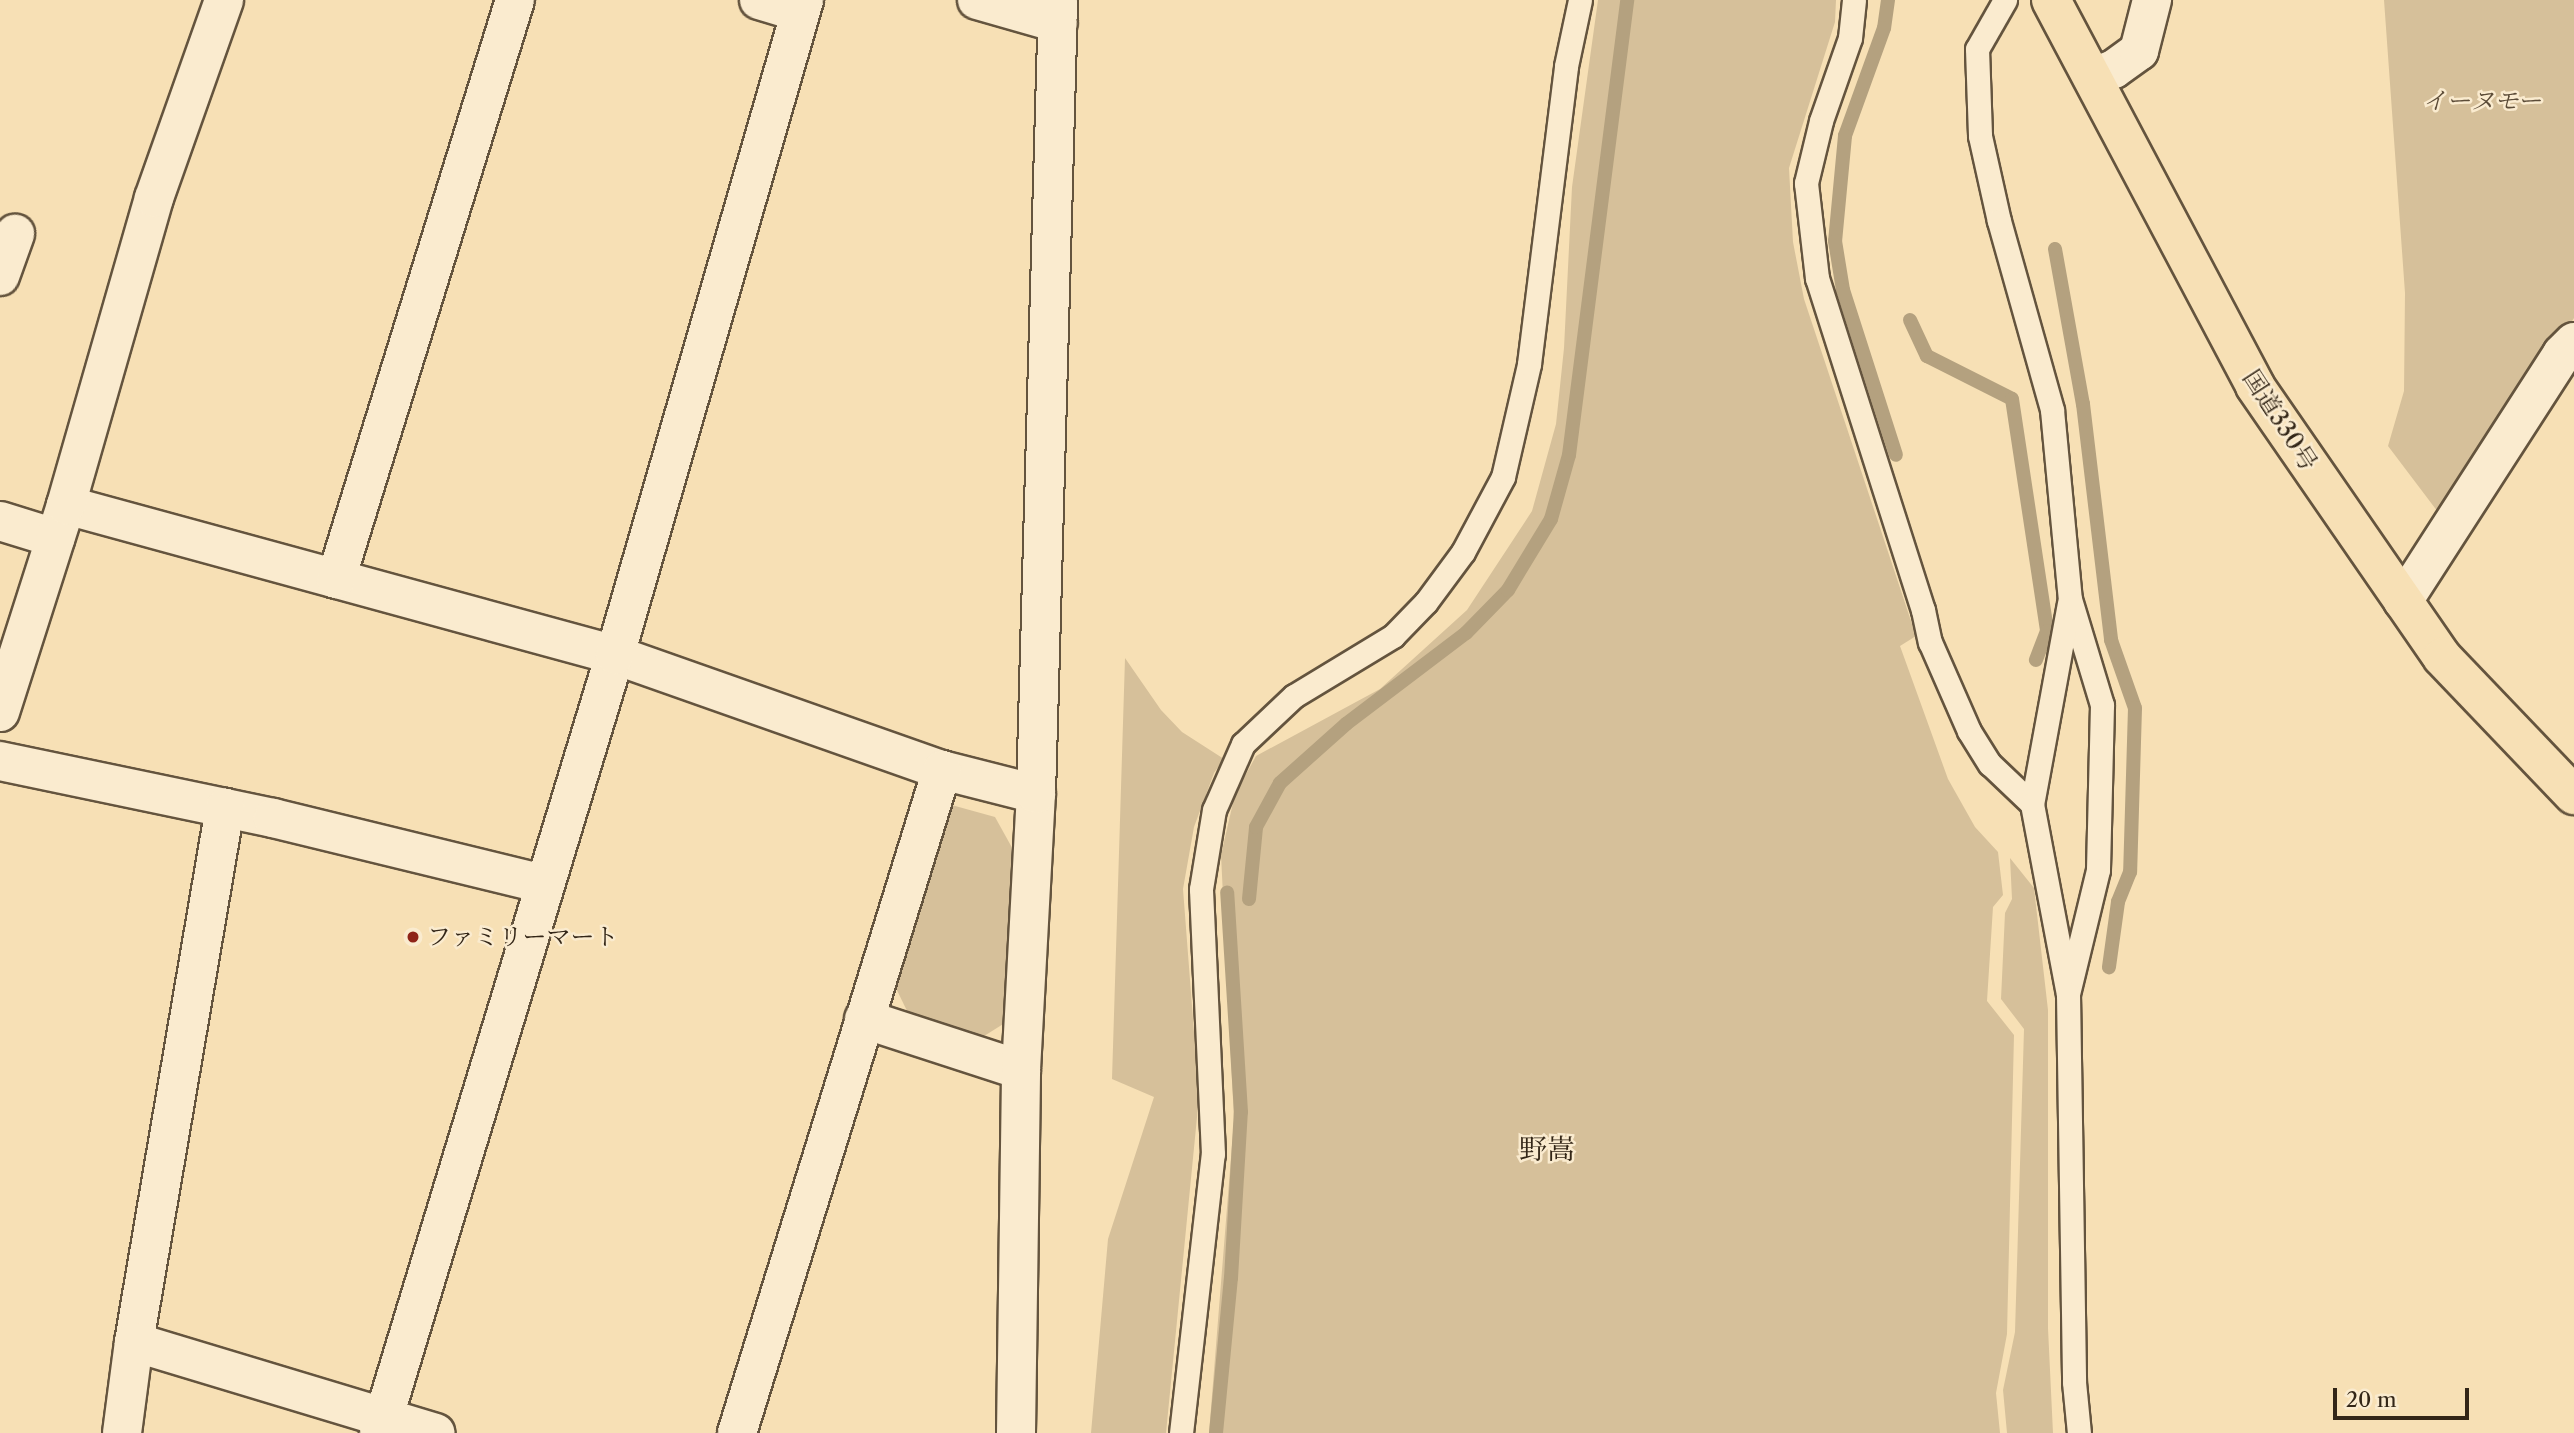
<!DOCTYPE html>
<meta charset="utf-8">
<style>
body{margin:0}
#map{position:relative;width:2574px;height:1433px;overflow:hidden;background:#f7e0b5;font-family:"Libre Caslon Text","Noto Serif JP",serif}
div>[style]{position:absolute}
.green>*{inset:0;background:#d6c09a}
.stream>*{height:14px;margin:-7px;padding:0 7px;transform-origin:7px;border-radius:7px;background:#b4a17f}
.roads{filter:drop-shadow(2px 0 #64543e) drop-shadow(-2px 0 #64543e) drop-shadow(0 2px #64543e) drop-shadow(0 -2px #64543e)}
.lane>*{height:23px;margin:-11.5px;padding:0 11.5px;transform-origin:11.5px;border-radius:11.5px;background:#faebcf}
.street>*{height:38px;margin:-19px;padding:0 19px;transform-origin:19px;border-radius:19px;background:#faebcf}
.secondary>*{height:38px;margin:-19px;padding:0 19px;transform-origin:19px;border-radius:19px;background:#faebcf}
.highway>*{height:38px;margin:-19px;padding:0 19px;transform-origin:19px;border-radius:19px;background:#f7e0b5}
.dots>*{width:19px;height:19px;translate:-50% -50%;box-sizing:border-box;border:4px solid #faebcf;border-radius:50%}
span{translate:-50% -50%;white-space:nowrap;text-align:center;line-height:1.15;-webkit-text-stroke:5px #faebcf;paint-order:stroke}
.park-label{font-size:24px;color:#5c4c38;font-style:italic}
.street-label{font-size:24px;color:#332617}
.poi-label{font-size:24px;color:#332617}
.left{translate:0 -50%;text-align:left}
.quarter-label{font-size:28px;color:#332617}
.scale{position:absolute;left:2333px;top:1388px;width:136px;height:32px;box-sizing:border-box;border:4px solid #332617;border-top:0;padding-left:9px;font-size:21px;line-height:24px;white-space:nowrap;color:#332617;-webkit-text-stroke:5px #faebcf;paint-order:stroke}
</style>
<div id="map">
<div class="green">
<i style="clip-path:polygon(1598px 0,1836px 0,1835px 22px,1789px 168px,1793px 242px,1804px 299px,1916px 636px,1900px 646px,1948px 779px,1975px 827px,1998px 852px,2003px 895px,1993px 907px,1987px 1001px,2014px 1035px,2007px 1334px,1996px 1393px,2000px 1433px,1209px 1433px,1234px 1120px,1221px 855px,1235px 794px,1256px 756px,1380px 689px,1467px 610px,1532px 511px,1556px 424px,1564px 348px,1572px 187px)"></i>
<i style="clip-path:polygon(2384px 0,2574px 0,2574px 318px,2444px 520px,2388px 446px,2404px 391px,2405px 293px)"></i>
<i style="clip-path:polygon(1125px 658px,1161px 710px,1182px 732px,1224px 759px,1214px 773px,1194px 827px,1183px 889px,1199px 1097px,1166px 1433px,1091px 1433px,1108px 1239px,1154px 1097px,1112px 1079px)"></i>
<i style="clip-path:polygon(948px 804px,995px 817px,1015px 853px,1008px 1021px,981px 1038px,909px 1015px,891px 978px)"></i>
<i style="clip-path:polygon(2010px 858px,2034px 888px,2048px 1010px,2048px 1328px,2053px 1433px,2007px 1433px,2003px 1390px,2015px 1332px,2024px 1029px,2001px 999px,2005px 913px,2012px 899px)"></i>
</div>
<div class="stream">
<i style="left:1888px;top:0;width:28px;rotate:98deg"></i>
<i style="left:1884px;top:28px;width:115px;rotate:109.9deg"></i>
<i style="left:1845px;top:136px;width:105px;rotate:95.4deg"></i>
<i style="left:1835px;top:241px;width:50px;rotate:80.7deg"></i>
<i style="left:1843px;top:290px;width:173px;rotate:72.2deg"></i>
<i style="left:2055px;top:249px;width:158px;rotate:79.8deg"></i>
<i style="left:2083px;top:404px;width:238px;rotate:83.2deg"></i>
<i style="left:2111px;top:640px;width:72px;rotate:70.6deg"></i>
<i style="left:2135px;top:708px;width:164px;rotate:91.7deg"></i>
<i style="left:2130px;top:872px;width:32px;rotate:112deg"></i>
<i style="left:2118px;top:902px;width:66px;rotate:97.9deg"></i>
<i style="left:1910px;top:320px;width:40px;rotate:65deg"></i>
<i style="left:1927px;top:356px;width:95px;rotate:26.8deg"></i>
<i style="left:2012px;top:399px;width:235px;rotate:81.4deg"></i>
<i style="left:2047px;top:631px;width:31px;rotate:111deg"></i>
<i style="left:1249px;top:899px;width:72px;rotate:-84.4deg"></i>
<i style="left:1256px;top:827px;width:50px;rotate:-61.4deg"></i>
<i style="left:1280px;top:783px;width:89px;rotate:-41.8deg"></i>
<i style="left:1346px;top:724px;width:151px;rotate:-37.2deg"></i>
<i style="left:1466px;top:633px;width:60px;rotate:-45.7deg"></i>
<i style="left:1508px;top:590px;width:83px;rotate:-58.8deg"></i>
<i style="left:1551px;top:519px;width:66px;rotate:-74.3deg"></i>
<i style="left:1569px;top:455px;width:459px;rotate:-82.7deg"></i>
<i style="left:1216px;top:1433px;width:156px;rotate:-84.5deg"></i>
<i style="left:1231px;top:1278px;width:166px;rotate:-86.6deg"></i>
<i style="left:1241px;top:1112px;width:220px;rotate:-93.6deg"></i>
</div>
<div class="roads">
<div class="lane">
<i style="left:1854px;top:0;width:38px;rotate:96deg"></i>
<i style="left:1850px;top:38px;width:88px;rotate:109.3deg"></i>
<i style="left:1821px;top:121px;width:64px;rotate:103.6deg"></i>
<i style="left:1806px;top:183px;width:96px;rotate:83.4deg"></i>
<i style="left:1817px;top:278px;width:349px;rotate:72.3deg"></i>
<i style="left:1923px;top:610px;width:33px;rotate:78deg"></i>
<i style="left:1930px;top:642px;width:97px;rotate:66.3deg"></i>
<i style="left:1969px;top:731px;width:39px;rotate:58deg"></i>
<i style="left:1990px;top:764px;width:58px;rotate:43.6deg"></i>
<i style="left:2005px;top:0;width:56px;rotate:119.7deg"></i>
<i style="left:1977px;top:49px;width:87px;rotate:88deg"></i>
<i style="left:1980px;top:136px;width:87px;rotate:77.4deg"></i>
<i style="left:1999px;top:221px;width:196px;rotate:74.3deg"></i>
<i style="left:2052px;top:410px;width:190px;rotate:84.6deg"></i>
<i style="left:2070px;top:599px;width:111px;rotate:73.2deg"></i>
<i style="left:2102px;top:705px;width:165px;rotate:91.4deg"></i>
<i style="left:2098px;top:870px;width:128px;rotate:103.6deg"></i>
<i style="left:2069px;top:603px;width:204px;rotate:100.4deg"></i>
<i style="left:2032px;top:804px;width:193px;rotate:79.3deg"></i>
<i style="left:2068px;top:994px;width:388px;rotate:89.1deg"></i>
<i style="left:2074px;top:1382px;width:51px;rotate:84.4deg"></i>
<i style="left:1181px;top:1433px;width:281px;rotate:-83.5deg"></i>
<i style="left:1213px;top:1154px;width:265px;rotate:-92.6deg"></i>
<i style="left:1201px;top:889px;width:80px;rotate:-80.7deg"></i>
<i style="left:1214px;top:810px;width:72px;rotate:-66.3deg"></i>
<i style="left:1243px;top:744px;width:70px;rotate:-43.3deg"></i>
<i style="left:1294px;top:696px;width:116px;rotate:-31.2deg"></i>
<i style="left:1393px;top:636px;width:47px;rotate:-45.9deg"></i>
<i style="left:1426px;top:602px;width:62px;rotate:-53.5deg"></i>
<i style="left:1463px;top:552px;width:85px;rotate:-61.9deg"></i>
<i style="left:1503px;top:477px;width:116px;rotate:-77deg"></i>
<i style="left:1529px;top:364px;width:300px;rotate:-82.9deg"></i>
<i style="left:1566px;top:66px;width:67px;rotate:-78deg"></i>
</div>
<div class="street">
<i style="left:759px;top:0;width:42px;rotate:16.7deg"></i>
<i style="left:977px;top:0;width:84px;rotate:15.9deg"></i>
<i style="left:2093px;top:77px;width:22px;rotate:-21deg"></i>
<i style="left:2114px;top:69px;width:31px;rotate:-36deg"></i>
<i style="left:2139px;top:51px;width:53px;rotate:-75.7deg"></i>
<i style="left:0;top:276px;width:45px;rotate:-70.3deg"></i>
<i style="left:66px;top:505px;width:569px;rotate:15.28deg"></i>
<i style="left:615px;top:655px;width:347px;rotate:19.4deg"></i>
<i style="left:942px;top:770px;width:97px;rotate:14.3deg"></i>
<i style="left:0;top:521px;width:58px;rotate:17.2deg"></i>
<i style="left:336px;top:579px;width:606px;rotate:-72.82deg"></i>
<i style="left:2403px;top:601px;width:294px;rotate:-57.2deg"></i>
<i style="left:2562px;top:354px;width:17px;rotate:-45deg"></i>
<i style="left:0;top:712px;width:217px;rotate:-72.3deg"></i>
<i style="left:66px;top:505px;width:319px;rotate:-74deg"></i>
<i style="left:154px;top:198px;width:210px;rotate:-70.5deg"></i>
<i style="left:0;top:761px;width:279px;rotate:11.8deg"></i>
<i style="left:273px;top:818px;width:278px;rotate:13.7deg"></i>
<i style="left:864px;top:1019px;width:165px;rotate:18deg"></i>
<i style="left:134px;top:1342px;width:542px;rotate:-80.33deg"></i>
<i style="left:122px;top:1433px;width:92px;rotate:-82.5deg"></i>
<i style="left:134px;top:1342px;width:315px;rotate:16.8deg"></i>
<i style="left:737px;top:1433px;width:694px;rotate:-72.82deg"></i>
<i style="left:1016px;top:1433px;width:363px;rotate:-89.2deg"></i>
<i style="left:1021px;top:1070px;width:276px;rotate:-86.9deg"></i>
<i style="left:1036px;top:794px;width:794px;rotate:-88.41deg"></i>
</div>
<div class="secondary">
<i style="left:379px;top:1433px;width:813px;rotate:-73.13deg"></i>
<i style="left:615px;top:655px;width:682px;rotate:-73.9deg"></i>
</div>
<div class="highway">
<i style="left:2051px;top:0;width:437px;rotate:62.1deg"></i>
<i style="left:2255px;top:386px;width:329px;rotate:55.4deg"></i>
<i style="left:2442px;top:657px;width:191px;rotate:46.3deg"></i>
</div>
</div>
<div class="dots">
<i style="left:413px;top:937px;background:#8f2418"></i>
</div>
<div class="park-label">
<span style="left:2482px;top:101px">イーヌモー</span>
</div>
<div class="street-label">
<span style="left:2280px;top:420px;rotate:57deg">国道330号</span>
</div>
<div class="poi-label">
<span class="left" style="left:427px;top:937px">ファミリーマート</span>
</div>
<div class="quarter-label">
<span style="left:1547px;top:1149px">野嵩</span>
</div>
<div class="scale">20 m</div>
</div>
